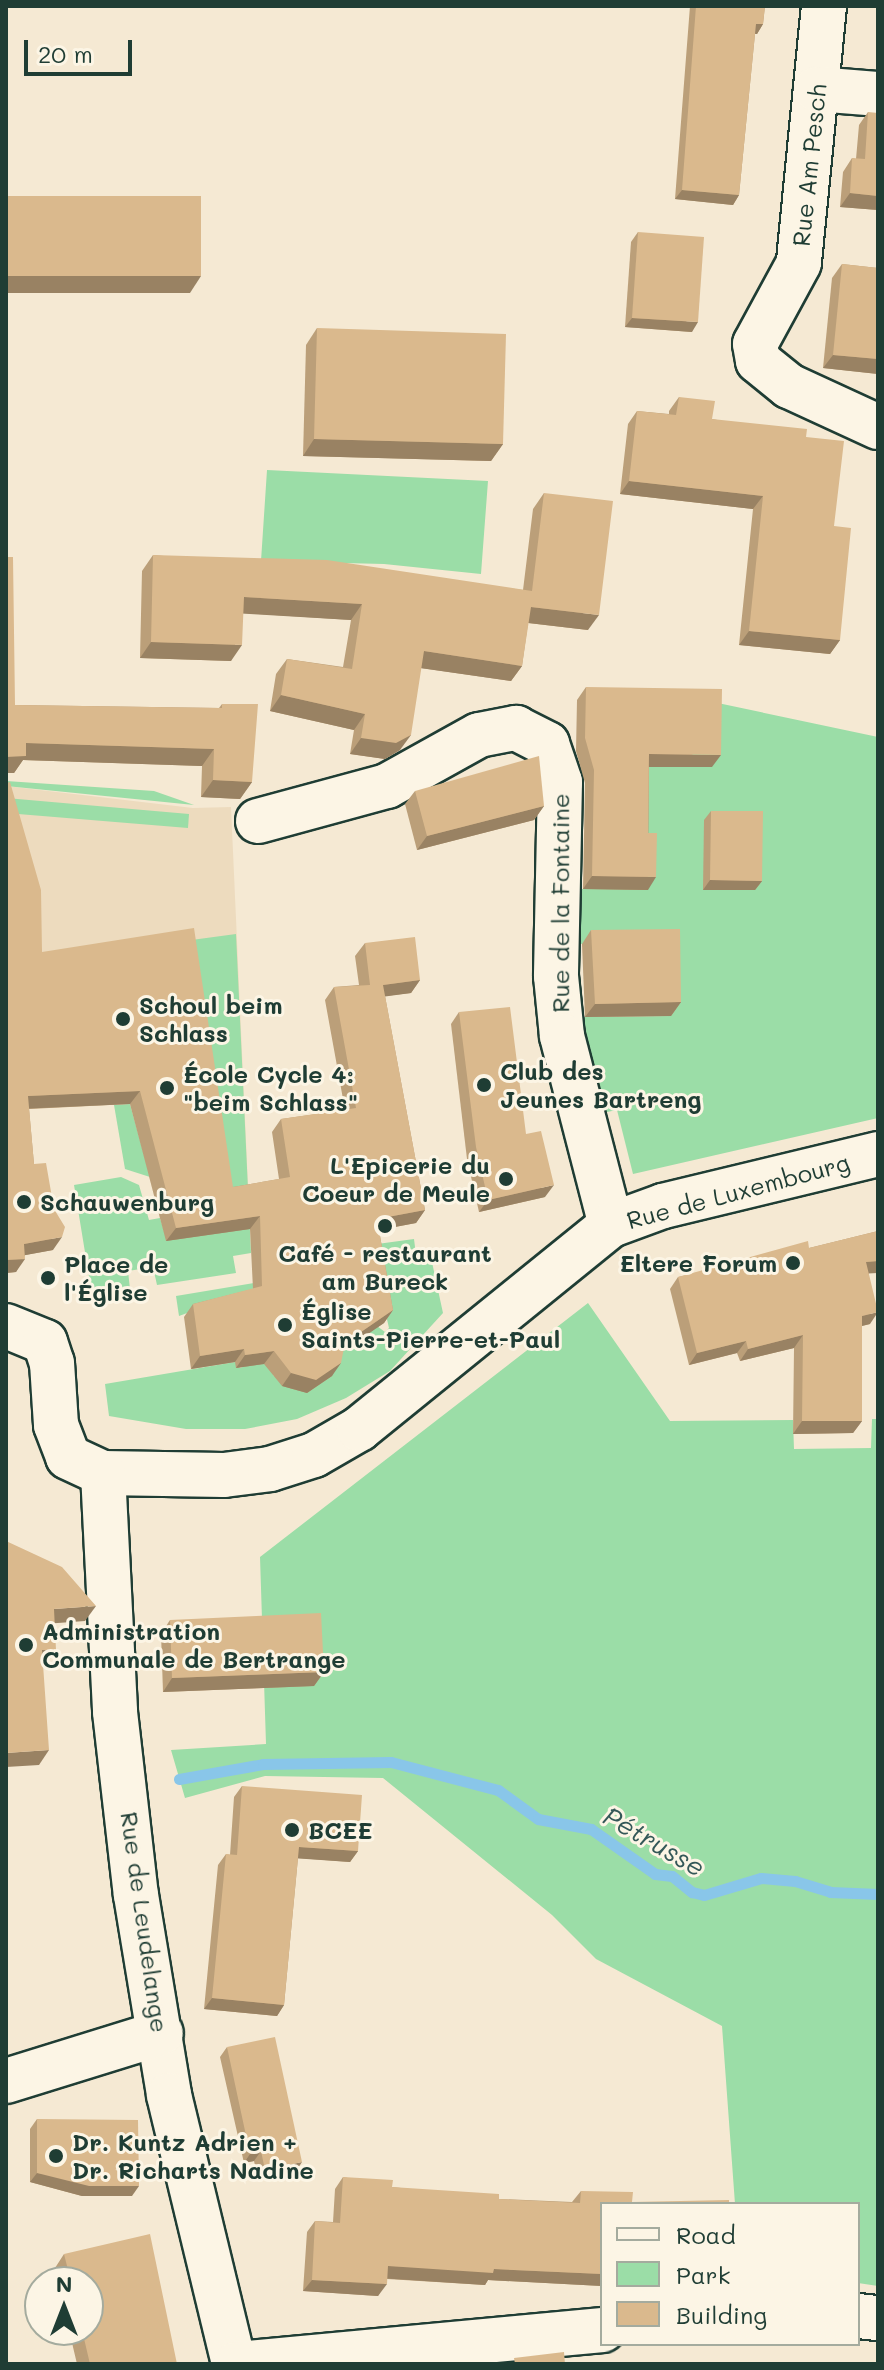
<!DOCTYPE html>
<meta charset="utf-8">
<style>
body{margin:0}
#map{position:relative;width:884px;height:2370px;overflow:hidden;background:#f5e9d3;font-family:Mali,sans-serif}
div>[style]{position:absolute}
.built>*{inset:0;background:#eddbbe}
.green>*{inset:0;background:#9bdda7}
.stream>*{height:11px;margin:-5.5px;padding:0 5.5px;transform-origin:5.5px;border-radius:5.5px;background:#89c6e9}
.roads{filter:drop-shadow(2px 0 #1f3d34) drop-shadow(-2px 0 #1f3d34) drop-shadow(0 2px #1f3d34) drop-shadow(0 -2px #1f3d34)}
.minor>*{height:44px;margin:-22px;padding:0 22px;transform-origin:22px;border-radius:22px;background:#fcf5e5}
.wall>*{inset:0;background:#bb9f79}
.shaded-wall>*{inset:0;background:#998263}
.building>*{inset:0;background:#dab98d}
.dots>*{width:22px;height:22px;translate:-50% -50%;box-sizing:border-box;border:4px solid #fcf5e5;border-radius:50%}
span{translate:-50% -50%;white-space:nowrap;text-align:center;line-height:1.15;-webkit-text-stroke:6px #fcf5e5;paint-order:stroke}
.street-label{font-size:24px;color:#1f3d34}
.poi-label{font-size:24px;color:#1f3d34;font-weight:700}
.left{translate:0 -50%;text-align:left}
.right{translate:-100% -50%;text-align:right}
.water-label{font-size:26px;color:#345858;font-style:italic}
.frame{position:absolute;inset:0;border:8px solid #1f3d34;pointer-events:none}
.legend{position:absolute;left:600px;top:2202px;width:260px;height:144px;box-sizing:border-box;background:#fcf5e5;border:2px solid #a4ab9e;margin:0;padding:10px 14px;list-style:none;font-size:24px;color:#1f3d34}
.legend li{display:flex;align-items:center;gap:16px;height:40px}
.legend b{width:40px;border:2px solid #a4ab9e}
.north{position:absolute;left:24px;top:2266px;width:80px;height:80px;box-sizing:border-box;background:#fcf5e5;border:2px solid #a4ab9e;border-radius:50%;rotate:0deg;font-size:22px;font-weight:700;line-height:32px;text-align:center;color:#1f3d34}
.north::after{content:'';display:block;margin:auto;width:28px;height:36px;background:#1f3d34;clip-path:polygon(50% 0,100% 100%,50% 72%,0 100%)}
.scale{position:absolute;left:24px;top:40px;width:108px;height:36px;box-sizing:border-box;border:4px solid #1f3d34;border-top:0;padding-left:10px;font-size:24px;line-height:28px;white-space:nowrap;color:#1f3d34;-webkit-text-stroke:6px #fcf5e5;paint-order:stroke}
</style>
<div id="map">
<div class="built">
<i style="clip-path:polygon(6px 786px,193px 808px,231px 807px,251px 1253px,166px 1241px,130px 1104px,6px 1110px)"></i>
</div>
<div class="green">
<i style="clip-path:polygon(267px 470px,488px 481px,481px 574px,384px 564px,261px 561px)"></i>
<i style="clip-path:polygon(713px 702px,878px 737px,878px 1118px,633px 1174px,617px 1110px,597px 1114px,576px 1017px,671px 1016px,670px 943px,576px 944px,574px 889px,647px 889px,640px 767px)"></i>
<i style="clip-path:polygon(6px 781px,154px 791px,194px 805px,6px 786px)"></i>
<i style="clip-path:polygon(6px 798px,189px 814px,188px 828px,6px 813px)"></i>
<i style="clip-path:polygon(236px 934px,251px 1253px,233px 1256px,236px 1273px,157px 1285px,153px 1267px,128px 1271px,130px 1289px,92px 1295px,74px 1185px,121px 1177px,139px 1185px,149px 1220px,160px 1218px,167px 1241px,184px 941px)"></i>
<i style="clip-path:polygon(130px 1104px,150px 1177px,125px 1169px,114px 1105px)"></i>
<i style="clip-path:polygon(414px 1239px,416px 1255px,430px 1253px,443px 1313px,390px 1371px,346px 1398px,297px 1419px,245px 1429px,186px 1429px,109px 1416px,105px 1384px,235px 1362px,240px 1368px,274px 1355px,278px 1371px,273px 1375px,296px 1390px,326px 1347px,377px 1326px,385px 1332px,389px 1328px,370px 1245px)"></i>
<i style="clip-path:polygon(254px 1283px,258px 1287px,179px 1316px,176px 1296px)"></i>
<i style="clip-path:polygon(588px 1303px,670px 1421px,793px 1420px,794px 1449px,871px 1448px,872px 1419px,878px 1419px,878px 2286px,858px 2283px,858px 2204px,735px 2204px,722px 2026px,596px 1959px,552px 1915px,383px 1778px,265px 1776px,185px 1798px,171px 1750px,266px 1744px,260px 1557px)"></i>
</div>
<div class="stream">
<i style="left:179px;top:1779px;width:85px;rotate:-10.1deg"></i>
<i style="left:263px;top:1764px;width:128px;rotate:-0.9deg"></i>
<i style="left:391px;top:1762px;width:111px;rotate:14.7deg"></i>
<i style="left:498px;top:1790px;width:49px;rotate:35.9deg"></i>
<i style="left:538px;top:1819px;width:54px;rotate:10.7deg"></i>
<i style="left:591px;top:1829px;width:78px;rotate:35.1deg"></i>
<i style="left:655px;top:1874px;width:17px;rotate:7deg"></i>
<i style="left:672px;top:1876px;width:26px;rotate:39deg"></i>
<i style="left:692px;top:1892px;width:12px;rotate:14deg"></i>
<i style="left:704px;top:1895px;width:59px;rotate:-16.6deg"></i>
<i style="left:761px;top:1878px;width:34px;rotate:5deg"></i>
<i style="left:795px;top:1881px;width:37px;rotate:17deg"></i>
<i style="left:830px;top:1892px;width:48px;rotate:2.4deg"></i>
</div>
<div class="roads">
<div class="minor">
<i style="left:824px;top:6px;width:258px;rotate:95.6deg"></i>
<i style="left:799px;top:263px;width:92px;rotate:118.5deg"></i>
<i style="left:755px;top:344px;width:17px;rotate:80deg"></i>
<i style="left:758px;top:361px;width:40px;rotate:39deg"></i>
<i style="left:789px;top:386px;width:98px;rotate:24.7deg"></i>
<i style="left:816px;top:89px;width:62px;rotate:4.6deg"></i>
<i style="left:258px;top:821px;width:134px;rotate:-15.2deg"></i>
<i style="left:387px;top:786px;width:105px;rotate:-29deg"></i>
<i style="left:479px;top:735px;width:38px;rotate:-11deg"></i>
<i style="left:516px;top:728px;width:35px;rotate:27deg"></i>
<i style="left:547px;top:744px;width:40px;rotate:71.1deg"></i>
<i style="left:560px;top:782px;width:194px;rotate:91.2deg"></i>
<i style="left:556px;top:976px;width:60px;rotate:84.3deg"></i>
<i style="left:562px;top:1036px;width:195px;rotate:75.5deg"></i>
<i style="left:6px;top:1326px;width:42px;rotate:22.3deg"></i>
<i style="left:45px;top:1342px;width:22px;rotate:72deg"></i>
<i style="left:52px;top:1363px;width:62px;rotate:86.3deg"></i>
<i style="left:56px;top:1425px;width:34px;rotate:69deg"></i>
<i style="left:68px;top:1457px;width:38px;rotate:25deg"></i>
<i style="left:103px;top:1473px;width:121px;rotate:0.9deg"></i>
<i style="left:224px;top:1475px;width:46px;rotate:-7.4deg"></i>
<i style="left:270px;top:1469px;width:46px;rotate:-17.7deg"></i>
<i style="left:314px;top:1455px;width:52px;rotate:-30deg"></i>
<i style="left:359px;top:1429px;width:324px;rotate:-39deg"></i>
<i style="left:611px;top:1225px;width:55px;rotate:-20.1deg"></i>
<i style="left:663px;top:1206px;width:221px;rotate:-13.6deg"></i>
<i style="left:103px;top:1473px;width:239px;rotate:87.1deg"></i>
<i style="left:115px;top:1712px;width:184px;rotate:83.5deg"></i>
<i style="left:136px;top:1895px;width:203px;rotate:80.6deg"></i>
<i style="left:169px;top:2095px;width:277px;rotate:76.4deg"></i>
<i style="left:6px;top:2081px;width:162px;rotate:-17.2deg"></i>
<i style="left:858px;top:2316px;width:20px;rotate:6deg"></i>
<i style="left:236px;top:2364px;width:368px;rotate:-5.3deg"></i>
</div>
</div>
<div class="wall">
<i style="clip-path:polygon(690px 6px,765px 6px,763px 24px,757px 34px,755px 34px,739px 195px,733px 205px,675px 199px)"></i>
<i style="clip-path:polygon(868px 112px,878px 210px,840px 207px,843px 172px,852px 158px,856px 159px,859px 125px)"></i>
<i style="clip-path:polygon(638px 232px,692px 332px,625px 327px,631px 242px)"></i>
<i style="clip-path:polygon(842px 264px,878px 268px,878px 374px,823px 368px,832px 278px)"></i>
<i style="clip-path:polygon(317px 328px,503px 444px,491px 461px,303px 456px,306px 345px)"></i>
<i style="clip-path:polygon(679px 397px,712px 419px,806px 437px,834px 526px,840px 640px,830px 654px,739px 645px,753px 509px,620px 494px,628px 424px,637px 411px,669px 414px,669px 411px)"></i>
<i style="clip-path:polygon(544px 493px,588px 630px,528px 623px,522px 666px,511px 681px,421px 668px,400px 750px,385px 759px,350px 754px,354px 730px,270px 711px,276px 674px,287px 659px,343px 667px,351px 620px,243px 613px,231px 661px,140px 658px,142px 571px,153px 555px,523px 590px,533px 509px)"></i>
<i style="clip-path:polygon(586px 687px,712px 767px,649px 767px,648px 890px,583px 889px,585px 783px,576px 751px,577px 700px)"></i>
<i style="clip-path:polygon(222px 704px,252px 782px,240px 799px,201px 797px,202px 766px,23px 760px,14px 773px,15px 705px,219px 708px)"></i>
<i style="clip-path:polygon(6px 783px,42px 952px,233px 1187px,279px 1179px,272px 1132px,281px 1119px,345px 1110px,325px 1000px,334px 987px,359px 985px,355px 956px,365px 943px,420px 980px,411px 993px,385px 996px,425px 1210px,416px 1223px,379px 1230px,393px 1310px,384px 1323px,343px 1350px,332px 1376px,307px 1393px,282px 1386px,264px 1364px,236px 1368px,235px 1362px,191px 1369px,184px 1317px,193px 1304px,253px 1289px,250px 1229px,166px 1241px,130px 1104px,29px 1109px,34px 1164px,53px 1250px,25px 1255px,16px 1272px,6px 1273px)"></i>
<i style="clip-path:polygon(415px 791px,544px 806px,534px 820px,417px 850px,405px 804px)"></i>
<i style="clip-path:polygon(711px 811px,762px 881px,755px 890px,703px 890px,704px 820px)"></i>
<i style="clip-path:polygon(591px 930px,681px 1002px,671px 1016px,585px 1017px,582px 944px)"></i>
<i style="clip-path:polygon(459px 1012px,545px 1197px,479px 1212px,467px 1159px,451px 1024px)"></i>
<i style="clip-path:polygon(878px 1231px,878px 1273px,869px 1273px,870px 1324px,862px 1326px,862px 1421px,853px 1433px,793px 1434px,794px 1348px,740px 1361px,737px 1353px,689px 1365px,670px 1289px,678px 1277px,809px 1248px)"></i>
<i style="clip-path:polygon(170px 1620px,324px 1672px,314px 1686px,163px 1692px,161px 1634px)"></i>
<i style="clip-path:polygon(242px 1786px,358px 1851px,350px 1862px,298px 1858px,284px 2005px,277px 2016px,204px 2009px,218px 1865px,226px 1854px,230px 1855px,234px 1797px)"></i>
<i style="clip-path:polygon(227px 2047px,296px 2171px,258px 2179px,254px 2161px,244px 2163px,220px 2057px)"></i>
<i style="clip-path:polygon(37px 2119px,132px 2196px,82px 2196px,30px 2182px,30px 2129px)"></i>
<i style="clip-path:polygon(343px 2177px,392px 2187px,499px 2199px,572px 2202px,581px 2191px,602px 2204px,602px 2286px,488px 2280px,485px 2285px,387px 2279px,378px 2296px,303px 2291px,307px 2232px,315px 2221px,333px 2222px,335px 2189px)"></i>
<i style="clip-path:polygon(64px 2254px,177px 2364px,77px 2364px,69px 2330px,88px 2330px,88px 2282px,58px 2282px,55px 2268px)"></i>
</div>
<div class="shaded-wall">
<i style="clip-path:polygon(756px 24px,763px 24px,757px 34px,749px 33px)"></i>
<i style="clip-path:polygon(682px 190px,739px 195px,733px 205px,675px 199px)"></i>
<i style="clip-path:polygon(850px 193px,878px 196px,878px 210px,840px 207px)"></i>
<i style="clip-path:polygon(6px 276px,201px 276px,190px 293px,6px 293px)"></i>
<i style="clip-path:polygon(632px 318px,698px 322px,692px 332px,625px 327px)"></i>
<i style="clip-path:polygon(833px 355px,878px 359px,878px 374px,823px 368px)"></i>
<i style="clip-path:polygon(314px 439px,503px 444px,491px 461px,303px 456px)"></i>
<i style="clip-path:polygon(629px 481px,763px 496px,753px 509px,620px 494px)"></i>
<i style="clip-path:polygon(244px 597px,362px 604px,351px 620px,233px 613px)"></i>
<i style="clip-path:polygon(531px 607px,599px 615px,588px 630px,520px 622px)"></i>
<i style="clip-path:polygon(749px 631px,840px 640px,830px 654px,739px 645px)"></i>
<i style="clip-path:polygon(151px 642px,242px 645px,231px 661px,140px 658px)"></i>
<i style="clip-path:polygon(424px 651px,522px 666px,511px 681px,413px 667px)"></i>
<i style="clip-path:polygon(281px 695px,365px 714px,354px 730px,270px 711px)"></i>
<i style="clip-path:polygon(411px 735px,400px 750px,385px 759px,350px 754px,361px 738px)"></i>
<i style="clip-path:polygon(26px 743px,214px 749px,202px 766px,23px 760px,14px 773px,6px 773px,6px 757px)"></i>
<i style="clip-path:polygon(649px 754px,721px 755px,712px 767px,640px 767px)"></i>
<i style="clip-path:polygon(213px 780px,252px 782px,240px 799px,201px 797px)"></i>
<i style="clip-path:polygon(544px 806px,534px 820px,417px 850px,427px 836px)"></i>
<i style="clip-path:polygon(592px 876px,656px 877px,648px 890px,583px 889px)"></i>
<i style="clip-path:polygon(710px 880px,762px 881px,755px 890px,703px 890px)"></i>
<i style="clip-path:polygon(420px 980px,411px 993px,374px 998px,383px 985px)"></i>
<i style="clip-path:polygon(681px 1002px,671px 1016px,585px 1017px,595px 1004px)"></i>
<i style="clip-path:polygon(140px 1091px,130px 1104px,18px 1109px,28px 1096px)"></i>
<i style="clip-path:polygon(554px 1185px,545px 1197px,479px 1212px,488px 1200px)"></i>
<i style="clip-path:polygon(425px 1210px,416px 1223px,368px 1232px,377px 1219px)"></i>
<i style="clip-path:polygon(260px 1216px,250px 1229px,166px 1241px,176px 1228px)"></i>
<i style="clip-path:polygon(62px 1237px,53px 1250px,15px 1257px,24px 1244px)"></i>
<i style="clip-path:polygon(25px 1259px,16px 1272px,6px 1273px,6px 1260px)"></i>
<i style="clip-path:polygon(878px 1261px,878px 1273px,857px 1274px,866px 1262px)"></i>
<i style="clip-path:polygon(393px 1310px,384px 1323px,336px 1356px,345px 1343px)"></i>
<i style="clip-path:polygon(878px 1312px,870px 1324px,853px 1328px,862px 1316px)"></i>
<i style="clip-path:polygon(803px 1335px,794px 1348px,740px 1361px,748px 1349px)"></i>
<i style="clip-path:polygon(746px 1341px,737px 1353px,689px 1365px,697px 1353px)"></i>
<i style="clip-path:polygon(244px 1349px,235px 1362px,191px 1369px,200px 1356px)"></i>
<i style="clip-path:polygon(274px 1351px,264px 1364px,236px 1368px,245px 1355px)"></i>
<i style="clip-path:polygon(341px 1363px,332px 1376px,307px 1393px,282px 1386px,291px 1373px)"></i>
<i style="clip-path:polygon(802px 1421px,862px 1421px,853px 1433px,793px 1434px)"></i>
<i style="clip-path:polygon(96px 1606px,85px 1621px,44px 1624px,54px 1609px)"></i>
<i style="clip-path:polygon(42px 1650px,56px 1650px,46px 1665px,32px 1665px)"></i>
<i style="clip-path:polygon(324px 1672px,314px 1686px,163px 1692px,172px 1678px)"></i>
<i style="clip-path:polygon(49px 1750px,39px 1765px,6px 1767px,6px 1753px)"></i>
<i style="clip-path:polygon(299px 1847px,358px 1851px,350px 1862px,292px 1858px)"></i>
<i style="clip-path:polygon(212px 1998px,284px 2005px,277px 2016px,204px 2009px)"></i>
<i style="clip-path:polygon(261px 2151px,254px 2161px,244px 2163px,250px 2154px)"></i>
<i style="clip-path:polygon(302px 2162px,296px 2171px,258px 2179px,265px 2170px)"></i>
<i style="clip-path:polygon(37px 2173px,139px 2186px,132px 2196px,82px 2196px,30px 2182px)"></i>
<i style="clip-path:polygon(388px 2266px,494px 2269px,602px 2274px,602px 2286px,488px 2280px,485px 2285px,379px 2278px)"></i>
<i style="clip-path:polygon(312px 2280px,387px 2284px,378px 2296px,303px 2291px)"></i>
</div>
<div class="building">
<i style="clip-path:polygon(696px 6px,765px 6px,763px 24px,756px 24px,739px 195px,682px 190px)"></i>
<i style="clip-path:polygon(868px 112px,878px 113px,878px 196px,850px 193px,852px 158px,865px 159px)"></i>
<i style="clip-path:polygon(6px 196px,201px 196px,201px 276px,6px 276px)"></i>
<i style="clip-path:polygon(638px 232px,704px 237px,698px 322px,632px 318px)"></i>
<i style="clip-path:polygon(842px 264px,878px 268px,878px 359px,833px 355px)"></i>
<i style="clip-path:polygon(317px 328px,506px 334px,503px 444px,314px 439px)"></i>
<i style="clip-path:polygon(679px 397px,715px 401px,712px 419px,807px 429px,806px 437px,844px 441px,834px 526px,851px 528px,840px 640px,749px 631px,763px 496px,629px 481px,637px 411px,676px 415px)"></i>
<i style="clip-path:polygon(544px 493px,613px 501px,599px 615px,531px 607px,522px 666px,424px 651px,411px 735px,396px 743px,361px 738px,365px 714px,281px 695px,287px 659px,352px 669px,362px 604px,244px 597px,242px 645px,151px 642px,153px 555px,327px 560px,532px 591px)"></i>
<i style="clip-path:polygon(6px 557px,13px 557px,15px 705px,222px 708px,222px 704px,258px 704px,252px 782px,213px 780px,214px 749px,26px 743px,26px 756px,6px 757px)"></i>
<i style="clip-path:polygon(586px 687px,722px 689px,721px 755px,649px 754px,648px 833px,657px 833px,656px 877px,592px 876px,594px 770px,585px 738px)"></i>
<i style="clip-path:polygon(539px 756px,544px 806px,427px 836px,415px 791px)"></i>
<i style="clip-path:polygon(10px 782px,41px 890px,42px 952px,194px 928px,233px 1187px,290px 1177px,281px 1119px,356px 1108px,334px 987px,370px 985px,365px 943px,415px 937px,420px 980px,383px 985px,425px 1210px,377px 1219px,393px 1310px,345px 1343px,341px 1363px,316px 1380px,291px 1373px,274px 1351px,245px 1355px,244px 1349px,200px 1356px,193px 1304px,262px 1286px,260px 1216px,176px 1228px,140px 1091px,28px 1096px,34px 1164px,46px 1163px,54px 1209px,65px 1227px,62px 1237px,24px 1244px,25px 1259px,6px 1260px,6px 783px)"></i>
<i style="clip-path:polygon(711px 811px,763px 811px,762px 881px,710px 880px)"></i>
<i style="clip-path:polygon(680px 929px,681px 1002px,595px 1004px,591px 930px)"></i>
<i style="clip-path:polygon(510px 1007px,526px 1134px,541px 1131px,554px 1185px,488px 1200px,476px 1147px,459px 1012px)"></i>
<i style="clip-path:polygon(878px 1231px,878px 1261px,866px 1262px,878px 1312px,862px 1316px,862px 1421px,802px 1421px,803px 1335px,748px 1349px,746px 1341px,697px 1353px,678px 1277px,808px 1241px,809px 1248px)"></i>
<i style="clip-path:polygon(6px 1541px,62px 1567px,96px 1606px,54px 1609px,56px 1650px,42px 1650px,49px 1750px,6px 1753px)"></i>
<i style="clip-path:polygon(321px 1613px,324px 1672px,172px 1678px,170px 1620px)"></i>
<i style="clip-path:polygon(242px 1786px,362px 1795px,358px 1851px,299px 1847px,284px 2005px,212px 1998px,226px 1854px,237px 1855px)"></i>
<i style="clip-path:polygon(275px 2037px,302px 2162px,265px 2170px,261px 2151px,250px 2154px,227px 2047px)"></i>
<i style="clip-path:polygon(37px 2119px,138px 2120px,139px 2186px,89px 2186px,37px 2173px)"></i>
<i style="clip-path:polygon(343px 2177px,393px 2180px,392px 2187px,499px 2194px,499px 2199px,580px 2203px,581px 2191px,633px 2192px,632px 2202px,729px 2200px,729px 2204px,602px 2204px,602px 2274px,494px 2269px,493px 2273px,388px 2266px,387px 2284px,312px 2280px,315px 2221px,340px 2223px)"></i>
<i style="clip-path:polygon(150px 2234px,177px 2364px,90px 2364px,82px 2330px,88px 2330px,88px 2282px,71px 2282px,64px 2254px)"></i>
<i style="clip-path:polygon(564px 2352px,565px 2364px,515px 2364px,514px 2358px)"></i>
</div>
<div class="dots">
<i style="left:123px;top:1019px;background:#1f3d34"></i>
<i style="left:484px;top:1085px;background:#1f3d34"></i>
<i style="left:167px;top:1088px;background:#1f3d34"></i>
<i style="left:506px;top:1179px;background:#1f3d34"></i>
<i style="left:24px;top:1202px;background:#1f3d34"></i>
<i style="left:385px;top:1226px;background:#1f3d34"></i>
<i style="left:793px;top:1263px;background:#1f3d34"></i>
<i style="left:48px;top:1278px;background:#1f3d34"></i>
<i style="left:285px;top:1325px;background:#1f3d34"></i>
<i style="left:26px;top:1645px;background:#1f3d34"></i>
<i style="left:292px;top:1830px;background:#1f3d34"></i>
<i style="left:56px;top:2156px;background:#1f3d34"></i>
</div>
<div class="street-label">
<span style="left:809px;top:165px;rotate:-84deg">Rue Am Pesch</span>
<span style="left:560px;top:903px;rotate:-90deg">Rue de la Fontaine</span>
<span style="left:738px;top:1191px;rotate:-15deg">Rue de Luxembourg</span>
<span style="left:145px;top:1922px;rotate:82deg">Rue de Leudelange</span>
</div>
<div class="poi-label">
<span class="left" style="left:139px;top:1019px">Schoul beim<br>Schlass</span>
<span class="left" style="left:500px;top:1085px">Club des<br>Jeunes Bartreng</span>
<span class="left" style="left:183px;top:1088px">École Cycle 4:<br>"beim Schlass"</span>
<span class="right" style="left:490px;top:1179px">L'Epicerie du<br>Coeur de Meule</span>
<span class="left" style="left:40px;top:1202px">Schauwenburg</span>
<span style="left:385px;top:1267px">Café - restaurant<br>am Bureck</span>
<span class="right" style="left:777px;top:1263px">Eltere Forum</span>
<span class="left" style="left:64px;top:1278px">Place de<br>l'Église</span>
<span class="left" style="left:301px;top:1325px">Église<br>Saints-Pierre-et-Paul</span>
<span class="left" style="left:42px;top:1645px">Administration<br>Communale de Bertrange</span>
<span class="left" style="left:308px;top:1830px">BCEE</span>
<span class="left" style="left:72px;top:2156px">Dr. Kuntz Adrien +<br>Dr. Richarts Nadine</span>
</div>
<div class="water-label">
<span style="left:654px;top:1842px;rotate:30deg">Pétrusse</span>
</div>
<div class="frame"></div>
<ul class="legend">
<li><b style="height:10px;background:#fcf5e5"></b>Road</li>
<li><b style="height:22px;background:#9bdda7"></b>Park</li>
<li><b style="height:22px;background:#dab98d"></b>Building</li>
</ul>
<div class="north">N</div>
<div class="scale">20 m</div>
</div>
